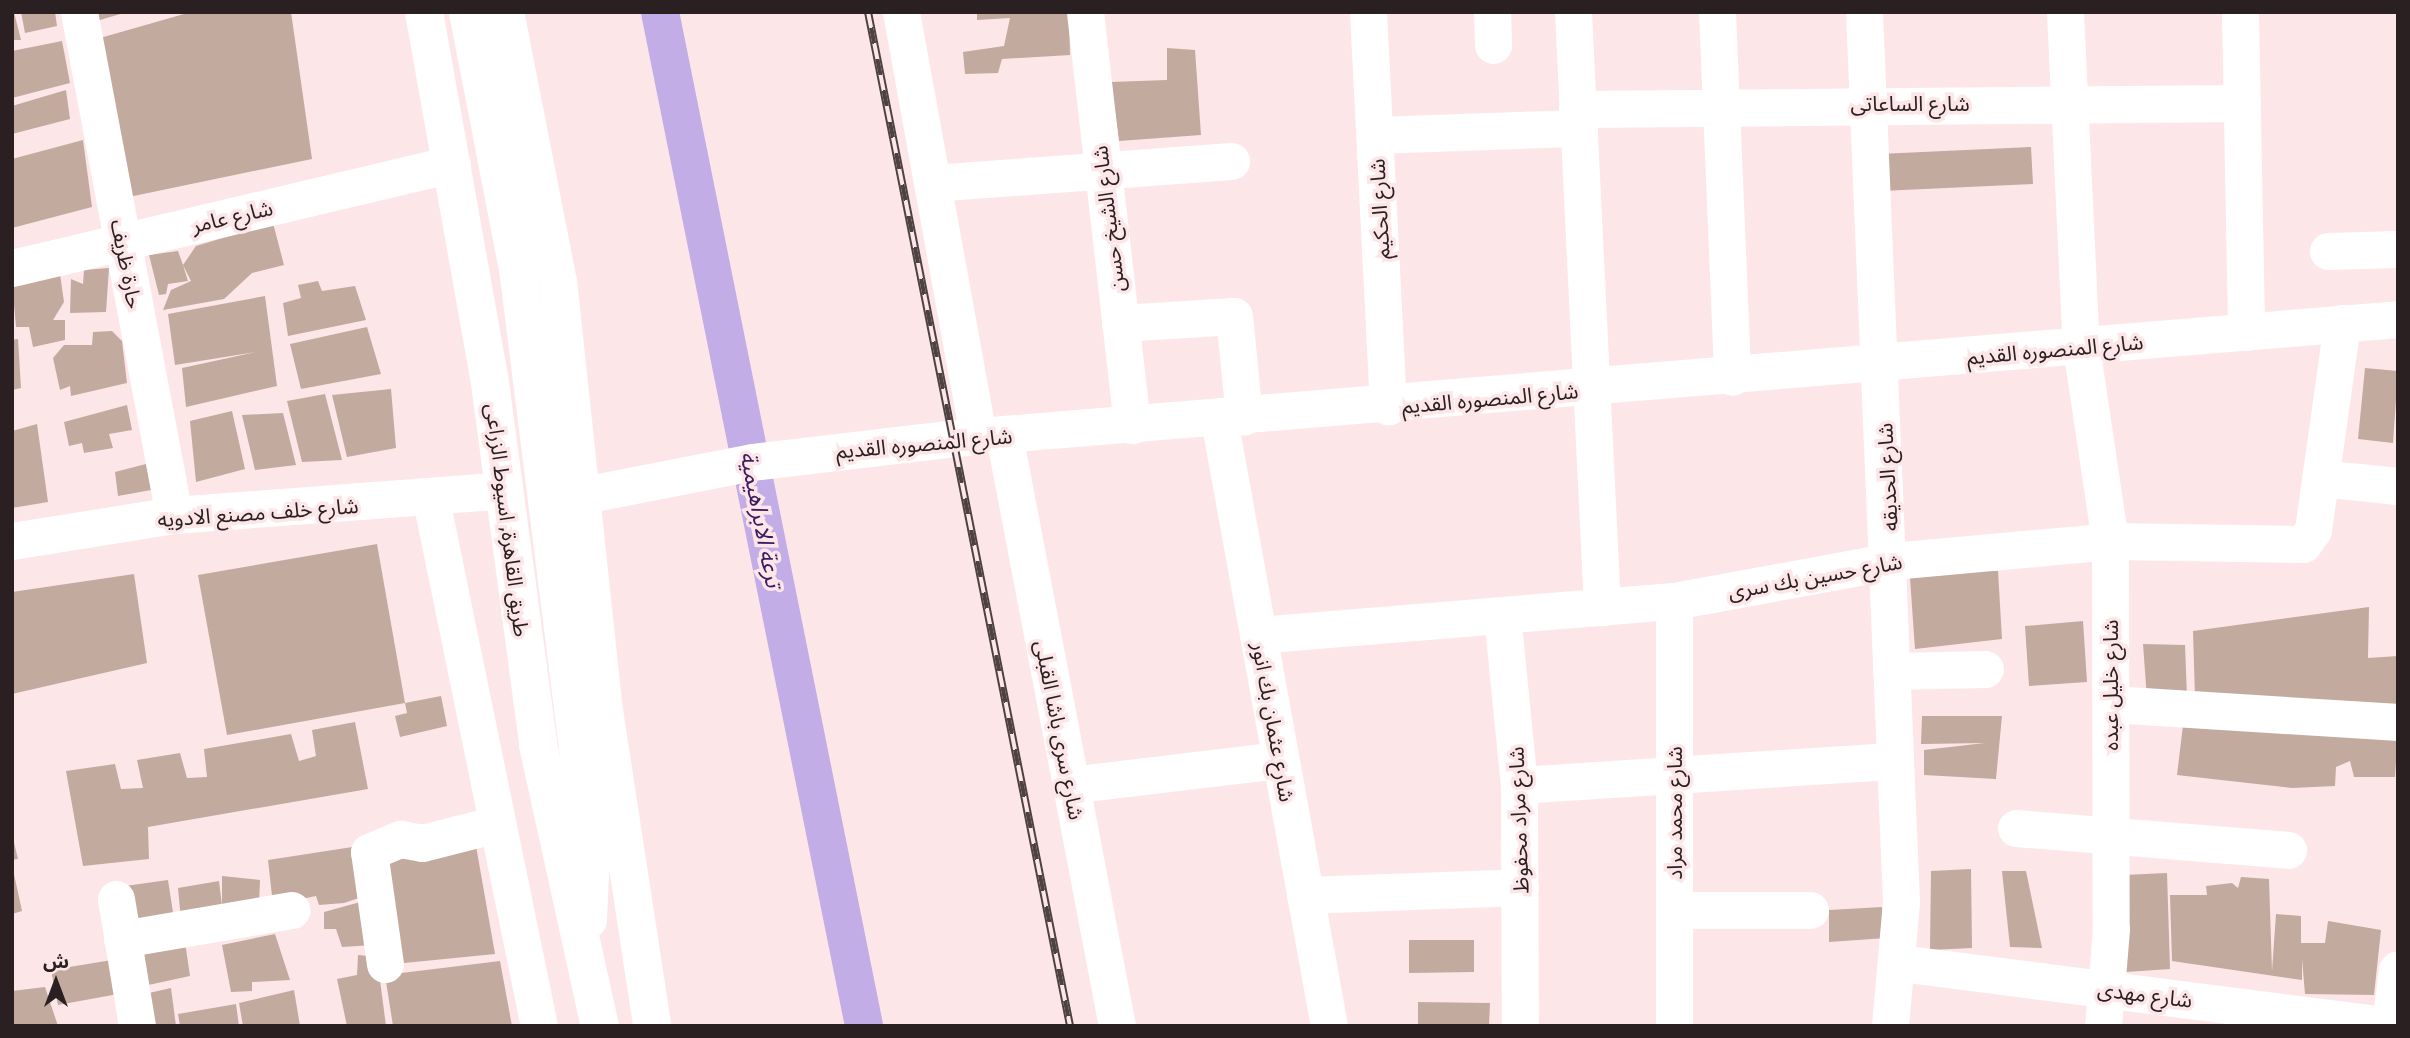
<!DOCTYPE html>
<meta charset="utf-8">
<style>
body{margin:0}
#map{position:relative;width:2410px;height:1038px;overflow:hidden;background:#fde6e8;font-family:"Noto Sans","Noto Sans Arabic",sans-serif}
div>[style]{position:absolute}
.canal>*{height:38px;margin:-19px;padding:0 19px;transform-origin:19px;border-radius:19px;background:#c2ade6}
.building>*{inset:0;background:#c2aa9f}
.street>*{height:37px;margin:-18.5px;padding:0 18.5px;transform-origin:18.5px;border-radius:18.5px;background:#fff}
.secondary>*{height:38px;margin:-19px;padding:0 19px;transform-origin:19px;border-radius:19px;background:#fff}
.highway>*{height:38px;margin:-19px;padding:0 19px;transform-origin:19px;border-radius:19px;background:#fff}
.rail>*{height:8px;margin-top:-4px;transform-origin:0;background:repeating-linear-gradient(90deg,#fde6e8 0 16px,#4d4142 0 32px);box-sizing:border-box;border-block:2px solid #4d4142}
span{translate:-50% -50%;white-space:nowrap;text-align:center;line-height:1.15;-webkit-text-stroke:7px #fde6e8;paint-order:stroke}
.street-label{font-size:21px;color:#2a2021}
.water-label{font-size:23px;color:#3b1c5f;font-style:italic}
.frame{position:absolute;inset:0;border:14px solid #2a2021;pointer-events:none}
.north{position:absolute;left:21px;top:947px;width:70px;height:70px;-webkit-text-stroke:5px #fde6e8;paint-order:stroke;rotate:0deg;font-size:19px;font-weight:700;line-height:28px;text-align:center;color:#2a2021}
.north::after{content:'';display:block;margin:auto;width:24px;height:32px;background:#2a2021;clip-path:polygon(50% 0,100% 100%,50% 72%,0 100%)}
</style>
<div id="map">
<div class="canal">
<i style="left:660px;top:12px;width:1034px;rotate:78.62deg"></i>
</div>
<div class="building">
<i style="clip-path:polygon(12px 12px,14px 12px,21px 40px,12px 40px)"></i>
<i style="clip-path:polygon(21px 12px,55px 12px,57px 26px,25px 33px)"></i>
<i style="clip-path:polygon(91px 12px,124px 12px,124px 13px,93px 22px)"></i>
<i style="clip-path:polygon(191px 12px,291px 12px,312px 159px,124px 198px,100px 38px)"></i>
<i style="clip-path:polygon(977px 12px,1069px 12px,1070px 55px,1002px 59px,998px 73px,965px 74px,963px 52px,1004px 46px,1010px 18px,977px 20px)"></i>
<i style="clip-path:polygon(62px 41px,70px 83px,12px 98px,12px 51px)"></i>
<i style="clip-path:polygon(1167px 48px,1195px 50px,1201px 135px,1119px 141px,1111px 82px,1167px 80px)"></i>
<i style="clip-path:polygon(66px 90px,70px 119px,12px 134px,12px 106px)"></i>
<i style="clip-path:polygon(83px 140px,92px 207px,12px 228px,12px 159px)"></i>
<i style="clip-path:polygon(2031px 147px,2033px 184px,1881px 191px,1879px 154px)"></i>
<i style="clip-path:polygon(273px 223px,284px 265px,252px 273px,224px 299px,163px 310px,171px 290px,191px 281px,183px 265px,188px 281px,168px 284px,166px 294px,159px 295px,149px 255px,178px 251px,183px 265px,196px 246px)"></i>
<i style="clip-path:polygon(109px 268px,106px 312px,70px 313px,71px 279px,83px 284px,84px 270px)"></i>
<i style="clip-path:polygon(60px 274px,64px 302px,53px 320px,65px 320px,65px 340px,33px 347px,29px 327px,16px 327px,12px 282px)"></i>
<i style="clip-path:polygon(318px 281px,322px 291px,355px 286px,366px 320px,288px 336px,283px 303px,301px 298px,298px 285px)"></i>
<i style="clip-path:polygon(265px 296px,277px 386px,186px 407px,182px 368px,256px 352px,175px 365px,168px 314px)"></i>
<i style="clip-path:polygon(367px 327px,381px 374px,301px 389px,290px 344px)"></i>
<i style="clip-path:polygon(112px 331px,122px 341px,127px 383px,71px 396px,70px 386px,60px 390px,53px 358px,64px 345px,92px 345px,93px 332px)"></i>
<i style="clip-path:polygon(18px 339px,21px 388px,12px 390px,12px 340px)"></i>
<i style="clip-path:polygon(2365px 368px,2398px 371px,2393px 443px,2358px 439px)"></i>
<i style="clip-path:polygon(391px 389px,396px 448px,347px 457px,332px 395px)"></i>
<i style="clip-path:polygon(325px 394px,342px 460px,302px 462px,287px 401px)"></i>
<i style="clip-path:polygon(127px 405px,132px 430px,109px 434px,113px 448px,84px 453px,82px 443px,69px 446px,64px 422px)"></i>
<i style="clip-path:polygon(232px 411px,245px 469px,196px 482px,190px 421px)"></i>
<i style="clip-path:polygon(283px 413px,296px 465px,255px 470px,242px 415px)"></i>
<i style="clip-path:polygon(37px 424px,48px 502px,12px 508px,12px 431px)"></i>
<i style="clip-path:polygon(146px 464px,151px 490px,118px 496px,115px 472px)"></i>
<i style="clip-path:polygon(377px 544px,405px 703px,227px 735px,198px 575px)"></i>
<i style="clip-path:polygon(1919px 570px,1998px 571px,2002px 639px,1915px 649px,1910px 578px)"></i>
<i style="clip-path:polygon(134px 574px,147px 663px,12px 694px,12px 592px)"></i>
<i style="clip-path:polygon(2369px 607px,2368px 658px,2398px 656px,2398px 712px,2195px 698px,2193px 631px)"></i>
<i style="clip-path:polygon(2083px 621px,2087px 682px,2029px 686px,2025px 626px)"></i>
<i style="clip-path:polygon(2143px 644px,2185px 645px,2187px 697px,2147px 699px)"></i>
<i style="clip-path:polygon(441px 696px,447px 726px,400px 737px,395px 716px,407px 713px,405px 703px)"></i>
<i style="clip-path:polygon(1922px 716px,2002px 716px,1996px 779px,1924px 775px,1924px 750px,1985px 743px,1921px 744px)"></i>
<i style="clip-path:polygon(2184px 717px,2398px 731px,2395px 777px,2354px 777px,2350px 761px,2336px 767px,2335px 786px,2292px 788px,2177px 775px)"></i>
<i style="clip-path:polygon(355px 722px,368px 789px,148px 827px,149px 859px,83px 866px,66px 771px,115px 764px,121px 789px,143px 788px,137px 760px,180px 753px,187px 778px,207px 777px,204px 749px,291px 734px,299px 761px,316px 756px,312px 730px)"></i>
<i style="clip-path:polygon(12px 834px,18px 859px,12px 860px)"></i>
<i style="clip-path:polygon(359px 846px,365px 896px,344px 903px,319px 905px,316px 896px,273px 905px,268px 860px)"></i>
<i style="clip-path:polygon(476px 846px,495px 954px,394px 964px,377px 860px)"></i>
<i style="clip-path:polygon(12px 865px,22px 911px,12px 914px)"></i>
<i style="clip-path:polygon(1971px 869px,1972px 948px,1930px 950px,1931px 871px)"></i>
<i style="clip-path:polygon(2002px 871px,2026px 871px,2042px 948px,2010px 947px)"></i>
<i style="clip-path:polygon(2167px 873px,2170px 969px,2126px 972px,2124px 875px)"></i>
<i style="clip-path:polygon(222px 876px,260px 880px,259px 905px,181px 920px,178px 888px,219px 881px,222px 906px)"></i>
<i style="clip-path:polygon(2241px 877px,2269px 879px,2272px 971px,2276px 914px,2301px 916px,2301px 943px,2325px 943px,2328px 921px,2381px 930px,2374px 995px,2305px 994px,2302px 959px,2302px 980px,2172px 961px,2170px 895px,2207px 895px,2206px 886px,2232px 883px,2238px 888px)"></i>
<i style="clip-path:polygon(168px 880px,174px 919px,132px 926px,125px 886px)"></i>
<i style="clip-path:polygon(364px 901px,373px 945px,342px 947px,336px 929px,324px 929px,324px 912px)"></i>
<i style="clip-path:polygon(1882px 907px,1886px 938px,1829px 942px,1829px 910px)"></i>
<i style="clip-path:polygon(275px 934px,290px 980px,252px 982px,252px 991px,231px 992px,222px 945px)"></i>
<i style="clip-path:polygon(1409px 940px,1474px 940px,1474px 972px,1409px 973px)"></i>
<i style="clip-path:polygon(185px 942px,190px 976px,139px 987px,131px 952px)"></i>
<i style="clip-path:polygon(358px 955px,377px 957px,386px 1026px,347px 1026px,337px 979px,357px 975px)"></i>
<i style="clip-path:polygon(112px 960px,118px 994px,58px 1005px,51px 970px)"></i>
<i style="clip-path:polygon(500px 961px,512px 1026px,393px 1026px,385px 975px)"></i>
<i style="clip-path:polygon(45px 987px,58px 1026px,13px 1026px,12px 991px)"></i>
<i style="clip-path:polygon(171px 988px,176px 1026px,145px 1026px,140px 995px)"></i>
<i style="clip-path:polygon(294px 990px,300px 1026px,243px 1026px,239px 1003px)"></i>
<i style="clip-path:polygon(1418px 1002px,1490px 1003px,1489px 1026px,1418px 1026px)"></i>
<i style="clip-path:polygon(236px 1004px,239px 1026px,180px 1026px,178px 1014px)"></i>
</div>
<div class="street">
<i style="left:79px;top:12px;width:512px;rotate:79.3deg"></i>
<i style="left:901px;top:12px;width:432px;rotate:79.7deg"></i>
<i style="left:1085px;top:12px;width:416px;rotate:83.5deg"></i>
<i style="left:1368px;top:12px;width:395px;rotate:87.1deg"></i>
<i style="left:1492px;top:12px;width:33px;rotate:88deg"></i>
<i style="left:1573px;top:12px;width:596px;rotate:87.21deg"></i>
<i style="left:1717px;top:12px;width:365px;rotate:87.6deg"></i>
<i style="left:1864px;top:12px;width:891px;rotate:87.62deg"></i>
<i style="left:1901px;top:902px;width:124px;rotate:95.1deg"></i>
<i style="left:2065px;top:12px;width:335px;rotate:87.3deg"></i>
<i style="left:2081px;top:347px;width:196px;rotate:81.5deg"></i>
<i style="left:2110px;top:541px;width:388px;rotate:89.9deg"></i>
<i style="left:2111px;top:929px;width:97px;rotate:94.7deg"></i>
<i style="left:2240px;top:12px;width:320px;rotate:88.9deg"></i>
<i style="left:1577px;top:109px;width:665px;rotate:-0.52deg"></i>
<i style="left:1375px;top:135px;width:204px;rotate:-2deg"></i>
<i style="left:932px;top:183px;width:300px;rotate:-4.2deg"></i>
<i style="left:2328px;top:251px;width:70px;rotate:-1.6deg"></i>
<i style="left:12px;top:268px;width:452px;rotate:-13.3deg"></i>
<i style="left:1120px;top:323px;width:114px;rotate:-3.5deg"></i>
<i style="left:1234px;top:316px;width:101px;rotate:84.3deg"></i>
<i style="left:1219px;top:419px;width:617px;rotate:79.73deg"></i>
<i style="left:1004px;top:435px;width:602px;rotate:79.18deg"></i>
<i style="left:2320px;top:478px;width:78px;rotate:5.9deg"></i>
<i style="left:584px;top:495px;width:171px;rotate:-11.1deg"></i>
<i style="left:752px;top:462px;width:204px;rotate:-6.7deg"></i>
<i style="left:955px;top:438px;width:1448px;rotate:-4.71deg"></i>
<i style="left:431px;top:500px;width:537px;rotate:78.4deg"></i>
<i style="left:12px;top:541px;width:164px;rotate:-9.1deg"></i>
<i style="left:174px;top:515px;width:331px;rotate:-4.3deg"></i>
<i style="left:1502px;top:615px;width:171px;rotate:84.3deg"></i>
<i style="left:1519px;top:785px;width:241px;rotate:89.8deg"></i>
<i style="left:1258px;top:635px;width:417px;rotate:-4.7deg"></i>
<i style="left:1674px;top:601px;width:222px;rotate:-10.4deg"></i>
<i style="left:1892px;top:561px;width:219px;rotate:-5.2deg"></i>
<i style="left:2110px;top:541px;width:193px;rotate:0.9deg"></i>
<i style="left:2303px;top:544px;width:17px;rotate:-54deg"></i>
<i style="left:2313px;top:530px;width:209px;rotate:-82deg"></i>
<i style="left:1891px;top:671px;width:94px;rotate:-1.2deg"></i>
<i style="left:2111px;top:704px;width:288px;rotate:3.6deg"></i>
<i style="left:1070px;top:785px;width:211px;rotate:-6.8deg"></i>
<i style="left:1519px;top:785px;width:376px;rotate:-3.7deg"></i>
<i style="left:2016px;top:828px;width:273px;rotate:4.6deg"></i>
<i style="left:1305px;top:895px;width:215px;rotate:-2.1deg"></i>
<i style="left:116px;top:899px;width:129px;rotate:80.6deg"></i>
<i style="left:1674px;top:910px;width:136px"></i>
<i style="left:122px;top:939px;width:172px;rotate:-9.7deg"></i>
<i style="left:1900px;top:963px;width:493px;rotate:7.3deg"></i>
<i style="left:385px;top:964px;width:113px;rotate:-98.1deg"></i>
<i style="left:369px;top:852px;width:34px;rotate:-23deg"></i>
<i style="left:400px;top:839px;width:22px;rotate:10deg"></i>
<i style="left:422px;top:843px;width:77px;rotate:-14.2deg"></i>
<i style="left:1674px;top:1026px;width:425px;rotate:-90deg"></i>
</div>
<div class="secondary">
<i style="left:2391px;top:1026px;width:56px;rotate:-82.9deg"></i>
</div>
<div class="highway">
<i style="left:424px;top:12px;width:377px;rotate:79.9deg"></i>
<i style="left:490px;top:383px;width:365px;rotate:82.4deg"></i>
<i style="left:538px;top:745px;width:288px;rotate:77.6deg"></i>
<i style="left:468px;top:12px;width:262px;rotate:79deg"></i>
<i style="left:518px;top:269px;width:588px;rotate:82.86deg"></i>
<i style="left:591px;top:852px;width:68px;rotate:92.5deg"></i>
<i style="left:505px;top:12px;width:274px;rotate:78.9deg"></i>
<i style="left:558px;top:281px;width:425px;rotate:83.9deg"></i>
<i style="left:603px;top:704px;width:326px;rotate:81.3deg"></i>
</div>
<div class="rail">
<i style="left:868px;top:12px;width:1034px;rotate:78.73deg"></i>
</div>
<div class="street-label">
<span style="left:1910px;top:103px">شارع الساعاتى</span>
<span style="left:1379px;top:209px;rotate:-93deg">شارع الحكيم</span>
<span style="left:232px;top:216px;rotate:-13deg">شارع عامر</span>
<span style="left:1108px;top:219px;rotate:-97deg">شارع الشيخ حسن</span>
<span style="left:127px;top:264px;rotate:79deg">حارة ظريف</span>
<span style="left:2055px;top:349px;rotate:-5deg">شارع المنصوره القديم</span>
<span style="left:1490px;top:398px;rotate:-5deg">شارع المنصوره القديم</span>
<span style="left:924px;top:443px;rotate:-5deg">شارع المنصوره القديم</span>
<span style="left:1887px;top:477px;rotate:-93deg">شارع الحديقه</span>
<span style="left:258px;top:512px;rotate:-4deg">شارع خلف مصنع الادويه</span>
<span style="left:508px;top:520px;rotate:83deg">طريق القاهرة, اسيوط الزراعى</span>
<span style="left:1815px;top:576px;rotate:-10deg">شارع حسين بك سرى</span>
<span style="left:2110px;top:685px;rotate:-90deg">شارع خليل عبده</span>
<span style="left:1274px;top:722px;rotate:80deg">شارع عثمان بك انور</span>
<span style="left:1060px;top:730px;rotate:79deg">شارع سرى باشا القبلى</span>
<span style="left:1674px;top:813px;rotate:-90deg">شارع محمد مراد</span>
<span style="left:1518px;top:820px;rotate:-92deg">شارع مراد محفوظ</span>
<span style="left:2145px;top:994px;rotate:7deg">شارع مهدى</span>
</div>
<div class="water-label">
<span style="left:762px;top:519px;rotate:79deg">ترعة الابراهيمية</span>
</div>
<div class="frame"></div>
<div class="north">ش</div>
</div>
